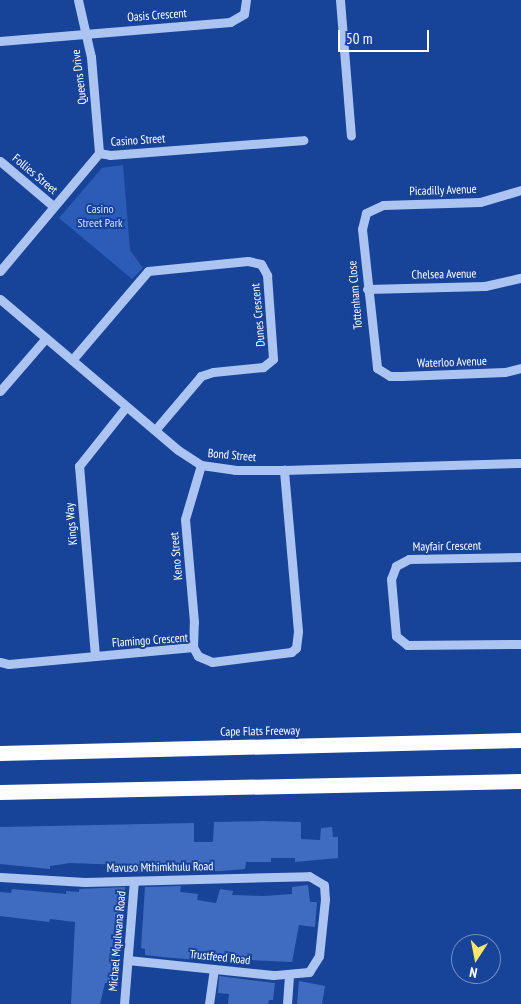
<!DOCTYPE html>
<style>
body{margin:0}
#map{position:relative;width:521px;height:1004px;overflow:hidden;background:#174399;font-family:"PT Sans Narrow",sans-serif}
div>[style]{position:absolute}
.green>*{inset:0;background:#2b5cb7}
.building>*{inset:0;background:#406cc0}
.minor>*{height:9px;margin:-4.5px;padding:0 4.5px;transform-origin:4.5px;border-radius:4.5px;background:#acc4f2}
.highway>*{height:15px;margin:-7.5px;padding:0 7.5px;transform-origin:7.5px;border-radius:7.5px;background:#fff}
span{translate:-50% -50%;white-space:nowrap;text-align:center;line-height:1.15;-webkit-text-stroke:4px #174399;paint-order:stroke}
.street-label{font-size:12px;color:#fff}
.park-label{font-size:12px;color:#d4e2fc}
.north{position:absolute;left:451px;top:934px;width:50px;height:50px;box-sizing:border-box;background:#174399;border:1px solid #748ec2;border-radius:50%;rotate:191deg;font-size:14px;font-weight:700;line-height:20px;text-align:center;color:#fff}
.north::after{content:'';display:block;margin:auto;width:18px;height:22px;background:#ffe46d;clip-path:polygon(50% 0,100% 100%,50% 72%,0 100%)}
.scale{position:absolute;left:338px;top:30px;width:91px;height:22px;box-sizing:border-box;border:2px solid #fff;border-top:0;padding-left:6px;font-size:15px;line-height:18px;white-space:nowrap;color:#fff;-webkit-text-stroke:4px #174399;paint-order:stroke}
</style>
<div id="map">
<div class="green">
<i style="clip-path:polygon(123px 165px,130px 250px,143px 268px,132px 279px,59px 218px,102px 168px)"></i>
</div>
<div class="building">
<i style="clip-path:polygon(263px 821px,301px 822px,301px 839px,320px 840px,321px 828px,332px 827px,333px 837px,338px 837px,338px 858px,295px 862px,295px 858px,271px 858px,271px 862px,246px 862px,245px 869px,221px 871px,209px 871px,208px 865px,203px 864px,152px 864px,151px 872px,128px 873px,127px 865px,70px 863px,50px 866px,50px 869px,0 864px,0 827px,194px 823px,194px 842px,213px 842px,214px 822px)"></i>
<i style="clip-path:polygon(308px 885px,310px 902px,317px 902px,315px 927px,299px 925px,292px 962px,250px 960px,250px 962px,198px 955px,198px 960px,163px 957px,145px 955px,145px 949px,141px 948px,145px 887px,181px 886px,180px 892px,198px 894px,197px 900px,216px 903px,220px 889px,233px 891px,232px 895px,264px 896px,292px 894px,292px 887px)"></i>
<i style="clip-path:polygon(125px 887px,123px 930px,114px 928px,112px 953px,119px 954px,118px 975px,115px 975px,114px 983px,105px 983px,100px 1004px,71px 1004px,75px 922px,50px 919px,49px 922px,0 916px,0 892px,11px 893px,12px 889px,66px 894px,66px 891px,79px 892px,79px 889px)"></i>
<i style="clip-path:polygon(219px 976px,275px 983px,273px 1000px,269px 1000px,268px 1004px,228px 1004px,229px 994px,218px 993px)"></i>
<i style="clip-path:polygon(299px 981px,325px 986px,322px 1004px,297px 1004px)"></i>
</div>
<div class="minor">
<i style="left:78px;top:0;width:58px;rotate:77.2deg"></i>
<i style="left:91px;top:57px;width:96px;rotate:85.2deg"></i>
<i style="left:340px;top:0;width:136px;rotate:85.4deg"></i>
<i style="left:0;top:41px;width:231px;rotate:-4.7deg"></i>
<i style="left:230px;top:22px;width:16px;rotate:-30deg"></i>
<i style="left:244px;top:14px;width:14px;rotate:-82deg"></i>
<i style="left:99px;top:153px;width:11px;rotate:10deg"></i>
<i style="left:110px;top:155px;width:194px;rotate:-4.4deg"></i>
<i style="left:0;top:161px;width:70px;rotate:40.3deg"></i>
<i style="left:521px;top:190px;width:43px;rotate:163.7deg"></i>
<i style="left:480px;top:202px;width:97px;rotate:178.2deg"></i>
<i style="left:383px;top:205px;width:19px;rotate:155deg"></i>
<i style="left:366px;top:213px;width:16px;rotate:104deg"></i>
<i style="left:362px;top:229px;width:140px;rotate:83.8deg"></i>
<i style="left:377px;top:368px;width:15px;rotate:32deg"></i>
<i style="left:390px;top:376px;width:11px"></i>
<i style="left:401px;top:376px;width:104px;rotate:-2.2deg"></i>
<i style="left:505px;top:372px;width:16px;rotate:-14deg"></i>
<i style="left:0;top:271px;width:154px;rotate:-50deg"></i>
<i style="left:367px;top:289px;width:118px;rotate:-1.5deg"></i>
<i style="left:485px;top:286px;width:37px;rotate:-13deg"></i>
<i style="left:0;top:299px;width:233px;rotate:40.3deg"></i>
<i style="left:178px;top:450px;width:27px;rotate:33deg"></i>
<i style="left:201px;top:465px;width:34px;rotate:8deg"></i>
<i style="left:235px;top:470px;width:49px"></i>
<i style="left:284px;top:470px;width:237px;rotate:-1.7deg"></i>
<i style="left:72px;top:360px;width:117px;rotate:-49.5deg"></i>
<i style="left:148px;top:271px;width:100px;rotate:-5.7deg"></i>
<i style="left:248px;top:261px;width:13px;rotate:13deg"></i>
<i style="left:261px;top:264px;width:13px;rotate:61deg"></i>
<i style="left:267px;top:275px;width:84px;rotate:85.9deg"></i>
<i style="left:273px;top:359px;width:13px;rotate:141deg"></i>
<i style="left:263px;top:367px;width:50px;rotate:174.3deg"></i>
<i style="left:213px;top:372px;width:13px;rotate:162deg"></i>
<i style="left:201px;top:376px;width:71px;rotate:130.4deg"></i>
<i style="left:0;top:391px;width:69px;rotate:-49.1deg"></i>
<i style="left:521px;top:557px;width:112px;rotate:179deg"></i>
<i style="left:409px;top:559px;width:15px;rotate:152deg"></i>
<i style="left:396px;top:566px;width:14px;rotate:111deg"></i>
<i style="left:391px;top:579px;width:57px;rotate:85deg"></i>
<i style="left:396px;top:636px;width:14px;rotate:39deg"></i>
<i style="left:407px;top:645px;width:114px;rotate:-0.5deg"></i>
<i style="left:193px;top:647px;width:25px;rotate:-88deg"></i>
<i style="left:194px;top:622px;width:103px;rotate:-95deg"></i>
<i style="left:185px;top:519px;width:56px;rotate:-73.5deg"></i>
<i style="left:95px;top:656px;width:191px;rotate:-94.8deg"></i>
<i style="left:79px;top:466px;width:75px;rotate:-51.5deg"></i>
<i style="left:0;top:662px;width:9px;rotate:13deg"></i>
<i style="left:9px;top:664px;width:185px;rotate:-5.3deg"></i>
<i style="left:193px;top:647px;width:10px;rotate:61deg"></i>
<i style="left:198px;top:656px;width:15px;rotate:23deg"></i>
<i style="left:212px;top:662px;width:80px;rotate:-7.2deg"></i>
<i style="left:291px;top:652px;width:6px;rotate:-39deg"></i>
<i style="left:296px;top:648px;width:17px;rotate:-83deg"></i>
<i style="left:298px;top:631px;width:162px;rotate:-95deg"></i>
<i style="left:0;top:877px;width:85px;rotate:3.4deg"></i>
<i style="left:85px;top:882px;width:224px;rotate:-1.5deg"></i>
<i style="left:309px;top:876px;width:17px;rotate:31deg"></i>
<i style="left:324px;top:885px;width:14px;rotate:86deg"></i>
<i style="left:325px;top:899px;width:57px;rotate:96deg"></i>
<i style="left:319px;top:956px;width:19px;rotate:122deg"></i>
<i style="left:309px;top:972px;width:36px;rotate:175deg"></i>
<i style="left:273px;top:975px;width:146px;rotate:-174.1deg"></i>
<i style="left:124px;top:1004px;width:123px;rotate:-85.4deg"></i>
<i style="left:209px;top:1004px;width:35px;rotate:-82deg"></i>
<i style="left:287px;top:1004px;width:28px;rotate:-86deg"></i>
</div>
<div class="highway">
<i style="left:0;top:753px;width:521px;rotate:-1.43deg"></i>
<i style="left:0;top:792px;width:521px;rotate:-1.21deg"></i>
</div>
<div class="street-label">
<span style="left:157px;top:15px;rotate:-4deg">Oasis Crescent</span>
<span style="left:79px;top:77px;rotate:-97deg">Queens Drive</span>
<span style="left:138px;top:140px;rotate:-4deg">Casino Street</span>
<span style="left:35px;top:174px;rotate:40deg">Follies Street</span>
<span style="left:443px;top:190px;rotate:-2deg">Picadilly Avenue</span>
<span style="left:444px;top:274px;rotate:-1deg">Chelsea Avenue</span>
<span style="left:355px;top:295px;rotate:-95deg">Tottenham Close</span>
<span style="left:258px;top:315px;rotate:-95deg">Dunes Crescent</span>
<span style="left:452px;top:362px;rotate:-2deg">Waterloo Avenue</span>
<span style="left:232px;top:455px;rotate:5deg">Bond Street</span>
<span style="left:71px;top:524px;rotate:-95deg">Kings Way</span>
<span style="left:447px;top:546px;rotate:-1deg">Mayfair Crescent</span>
<span style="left:176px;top:556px;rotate:-95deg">Keno Street</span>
<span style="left:150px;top:640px;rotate:-4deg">Flamingo Crescent</span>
<span style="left:260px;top:731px;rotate:-1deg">Cape Flats Freeway</span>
<span style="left:160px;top:867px;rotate:-1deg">Mavuso Mthimkhulu Road</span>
<span style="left:117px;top:941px;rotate:-85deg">Michael Mqulwana Road</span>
<span style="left:220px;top:957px;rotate:6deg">Trustfeed Road</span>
</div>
<div class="park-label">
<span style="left:100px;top:216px">Casino<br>Street Park</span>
</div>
<div class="north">N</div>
<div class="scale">50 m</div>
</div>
